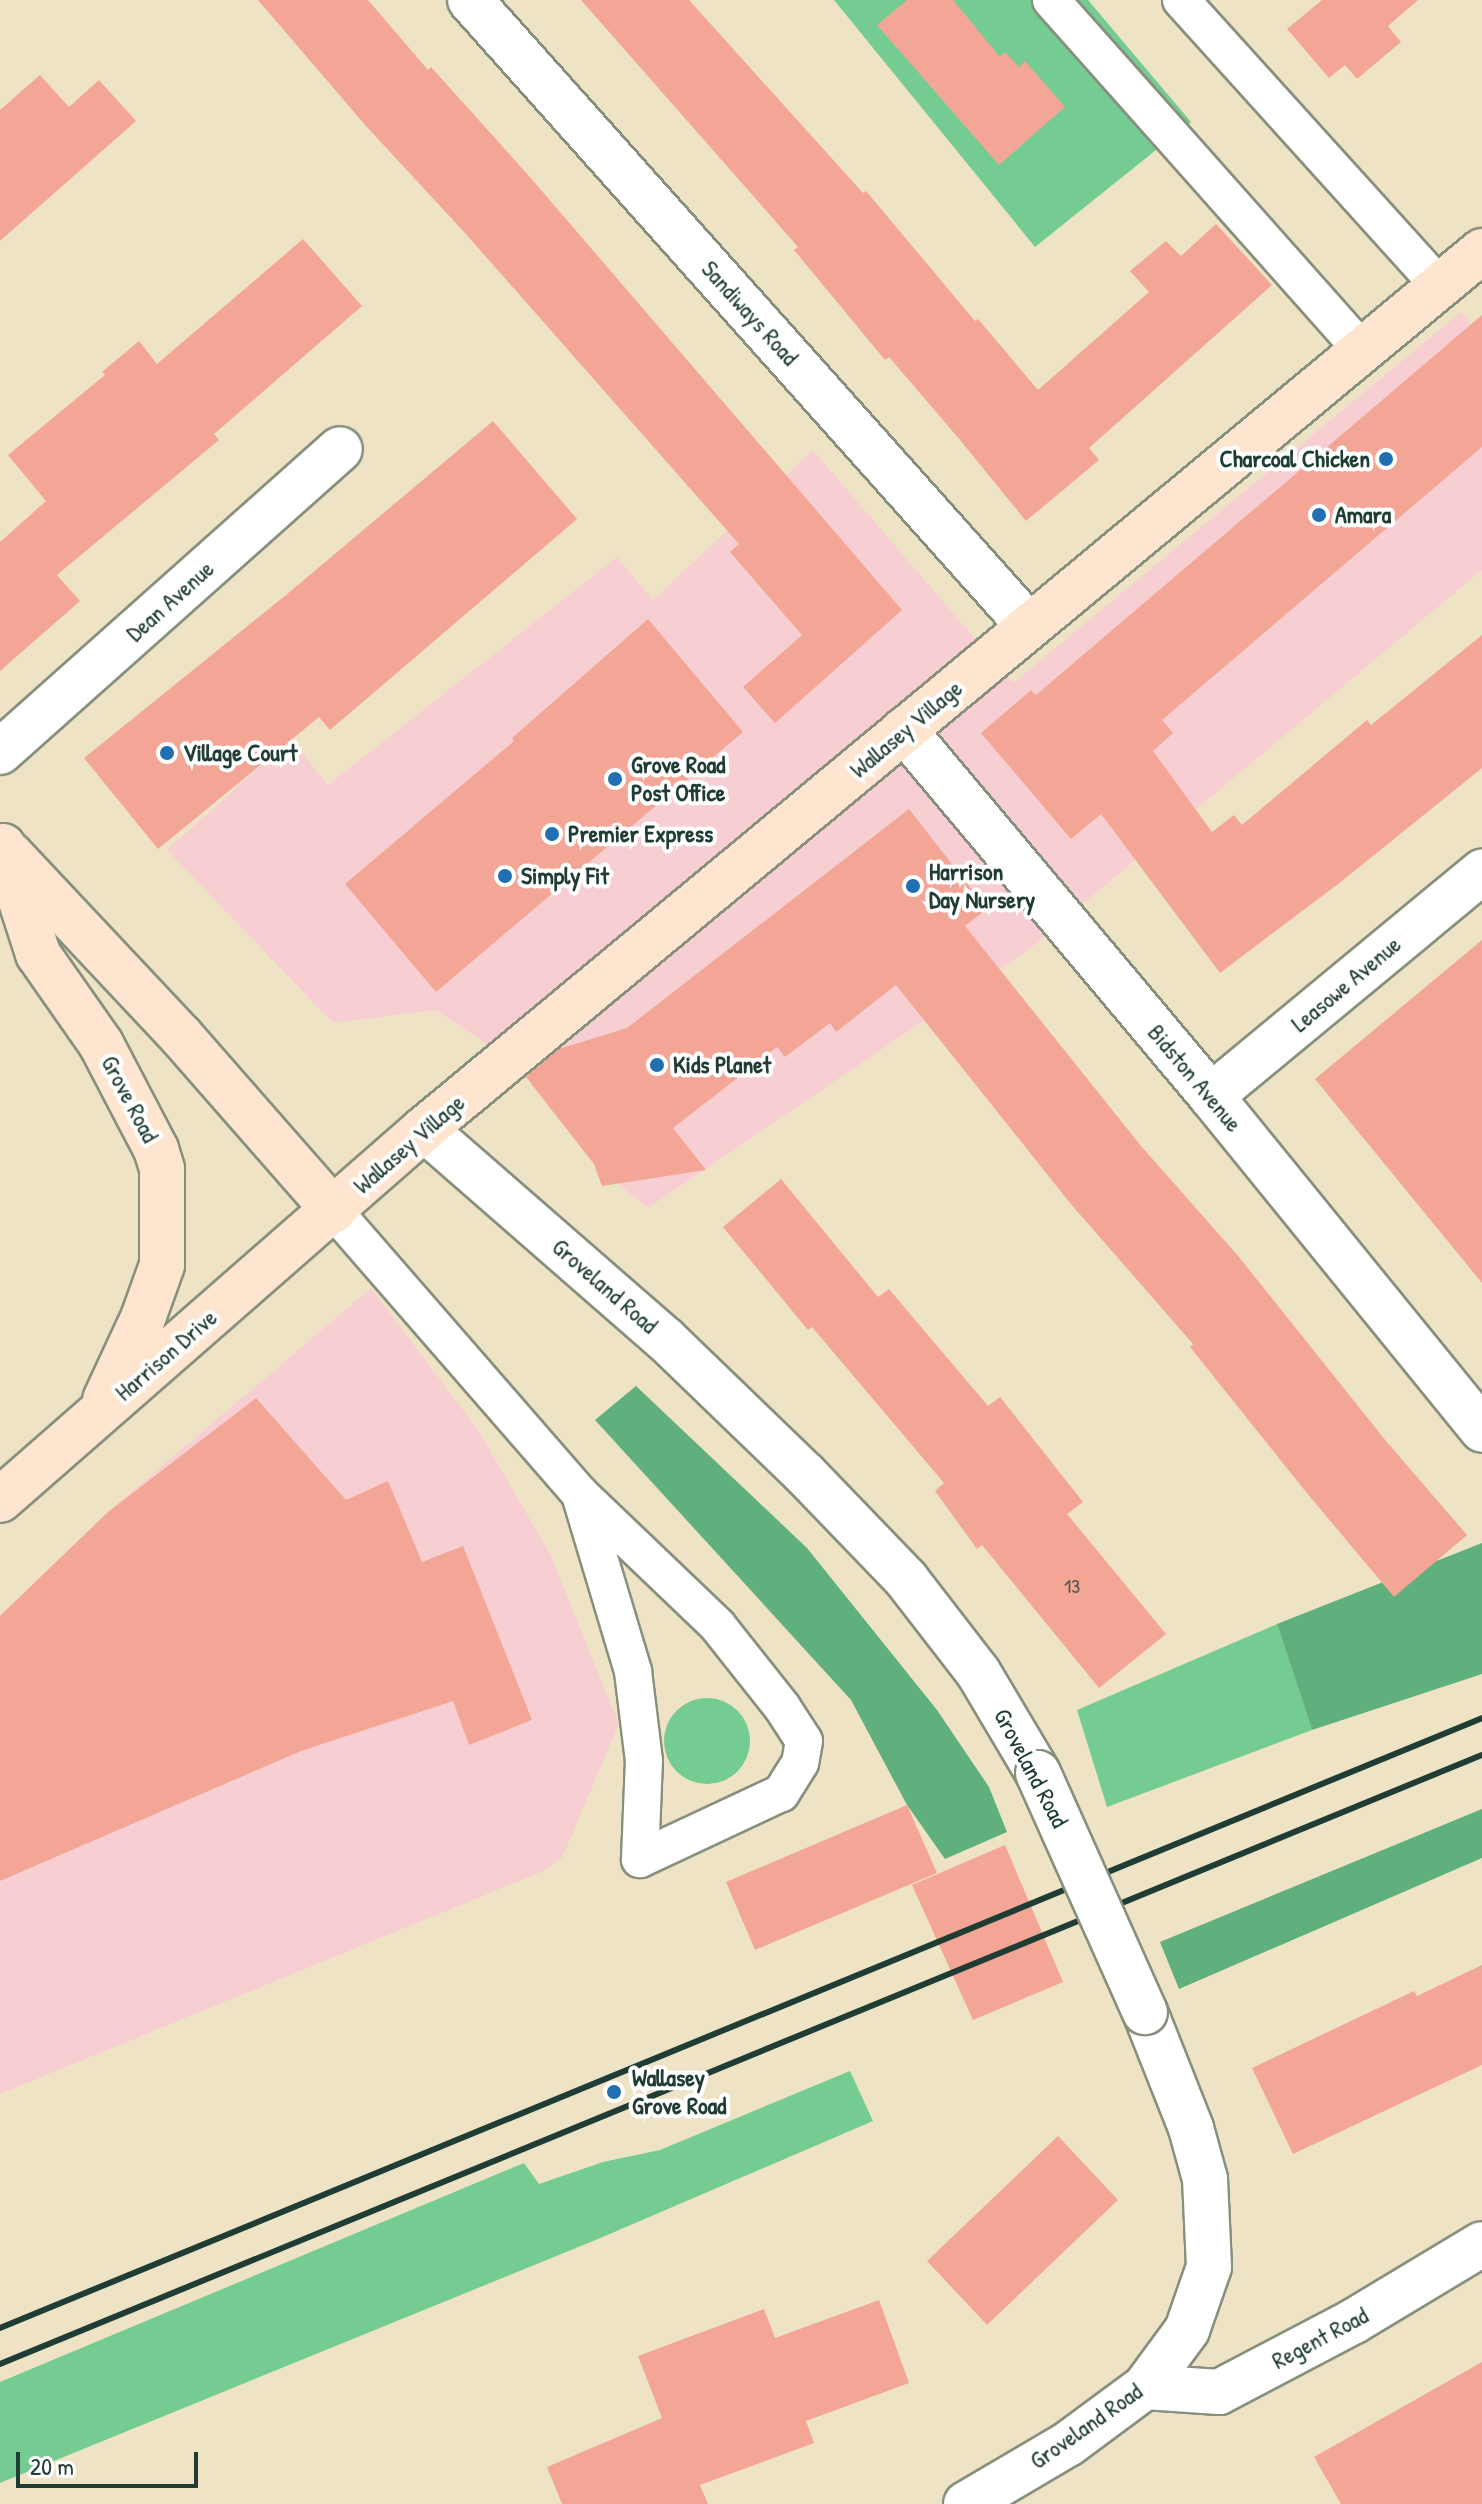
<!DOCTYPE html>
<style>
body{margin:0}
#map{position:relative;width:1482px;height:2504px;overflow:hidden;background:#efe3c6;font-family:"Patrick Hand",sans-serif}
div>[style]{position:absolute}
.built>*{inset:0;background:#f7cfd2}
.green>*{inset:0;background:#74cc92}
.round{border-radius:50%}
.forest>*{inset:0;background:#5fb07c}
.building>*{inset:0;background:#f3a696}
.roads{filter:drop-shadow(2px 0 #87907d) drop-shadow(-2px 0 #87907d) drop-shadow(0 2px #87907d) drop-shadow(0 -2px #87907d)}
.lane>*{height:36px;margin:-18px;padding:0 18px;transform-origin:18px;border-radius:18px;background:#fff}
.street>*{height:44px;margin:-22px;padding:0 22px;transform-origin:22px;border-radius:22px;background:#fff}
.secondary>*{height:44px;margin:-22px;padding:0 22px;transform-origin:22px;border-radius:22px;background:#fde5d0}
.rail>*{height:6px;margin:-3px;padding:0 3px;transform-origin:3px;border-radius:3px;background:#1f3d34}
.bridges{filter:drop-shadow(2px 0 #87907d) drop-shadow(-2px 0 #87907d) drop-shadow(0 2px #87907d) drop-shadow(0 -2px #87907d)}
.street-bridge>*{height:44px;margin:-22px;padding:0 22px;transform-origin:22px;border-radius:22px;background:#fff}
.dots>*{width:22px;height:22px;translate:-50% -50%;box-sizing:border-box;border:4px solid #fff;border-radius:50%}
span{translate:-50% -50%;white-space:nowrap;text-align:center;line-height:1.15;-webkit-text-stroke:8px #fff;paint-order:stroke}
.number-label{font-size:20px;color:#54574c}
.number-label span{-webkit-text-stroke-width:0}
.street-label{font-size:24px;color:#1f3d34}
.poi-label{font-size:24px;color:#1f3d34;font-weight:700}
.right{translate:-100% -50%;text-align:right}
.left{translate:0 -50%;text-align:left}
.scale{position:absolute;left:16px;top:2452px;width:182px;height:36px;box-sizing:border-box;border:4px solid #1f3d34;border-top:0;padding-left:10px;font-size:24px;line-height:28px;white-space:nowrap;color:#1f3d34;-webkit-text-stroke:6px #fff;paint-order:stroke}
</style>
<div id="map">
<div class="built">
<i style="clip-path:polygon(1461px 312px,1482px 337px,1482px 570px,1028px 950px,648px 1208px,594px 1164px,515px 1063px,436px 1010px,333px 1023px,167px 850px,291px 739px,328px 785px,617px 557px,653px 600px,813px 450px,1013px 683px)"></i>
<i style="clip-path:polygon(371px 1288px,478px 1430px,549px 1552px,619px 1724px,562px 1858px,541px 1872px,0 2094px,0 1616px,108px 1512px)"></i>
</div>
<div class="green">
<i style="clip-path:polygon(834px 0,1088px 0,1191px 122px,1035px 247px)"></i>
<i style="clip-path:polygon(1277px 1624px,1312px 1730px,1107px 1807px,1077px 1710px)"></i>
<i class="round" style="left:664px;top:1698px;width:86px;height:86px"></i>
<i style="clip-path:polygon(850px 2071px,873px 2121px,598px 2239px,0 2483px,0 2382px,524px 2163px,539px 2184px,603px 2162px,660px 2150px)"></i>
</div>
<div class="forest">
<i style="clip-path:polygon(636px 1386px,807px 1548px,937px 1710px,989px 1787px,1007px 1832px,945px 1859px,907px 1805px,851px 1700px,595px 1420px)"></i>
<i style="clip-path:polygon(1482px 1543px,1482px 1674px,1312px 1730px,1277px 1624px)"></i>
<i style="clip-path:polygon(1482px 1809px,1482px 1858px,1179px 1989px,1160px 1942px)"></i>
</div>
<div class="building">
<i style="clip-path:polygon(258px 0,368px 0,428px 70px,431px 67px,529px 176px,902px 610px,775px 723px,743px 687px,802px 635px,730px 552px,739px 544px,465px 233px,366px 126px)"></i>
<i style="clip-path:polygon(581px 0,689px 0,863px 193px,866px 191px,975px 321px,978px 319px,1038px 390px,1149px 292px,1130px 271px,1166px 241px,1181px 256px,1216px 224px,1272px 285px,1089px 448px,1099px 460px,1026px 521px,960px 440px,889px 357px,885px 360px,794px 250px,798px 247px)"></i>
<i style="clip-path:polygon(907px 0,953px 0,1000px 57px,1005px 52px,1019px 67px,1025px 61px,1065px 107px,999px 165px,877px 25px)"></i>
<i style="clip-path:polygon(1322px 0,1418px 0,1388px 26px,1401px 42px,1357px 79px,1345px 65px,1329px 78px,1287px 29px)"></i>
<i style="clip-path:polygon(40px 75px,69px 107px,99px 80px,136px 121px,0 241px,0 110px)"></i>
<i style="clip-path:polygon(303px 239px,362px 306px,214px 434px,219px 440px,57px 575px,80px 601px,0 671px,0 542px,46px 501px,8px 455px,105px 375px,102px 372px,139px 341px,157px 364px)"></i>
<i style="clip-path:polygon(1482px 315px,1482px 447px,1162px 720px,1173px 733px,1153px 751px,1212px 832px,1234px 815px,1242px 825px,1367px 720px,1371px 725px,1482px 635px,1482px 768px,1342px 881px,1220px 973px,1101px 814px,1071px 839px,981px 733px,1031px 690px,1036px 695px)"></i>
<i style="clip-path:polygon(493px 421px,577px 519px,330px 730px,319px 717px,158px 849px,84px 758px,286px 595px)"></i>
<i style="clip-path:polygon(648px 619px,743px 732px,436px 992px,345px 884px,514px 741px,512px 738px)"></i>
<i style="clip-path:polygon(909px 809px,987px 909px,965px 926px,1141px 1146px,1239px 1257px,1386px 1441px,1467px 1535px,1394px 1597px,1306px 1492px,1190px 1347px,1193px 1344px,1070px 1203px,896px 985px,836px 1032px,830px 1023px,785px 1057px,777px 1047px,673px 1128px,706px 1170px,602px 1186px,594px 1164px,526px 1077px,559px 1049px,627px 1028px)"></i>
<i style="clip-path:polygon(1482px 940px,1482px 1283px,1315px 1079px)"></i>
<i style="clip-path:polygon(781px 1179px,878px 1297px,889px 1289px,988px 1406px,1000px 1397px,1083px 1502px,1067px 1514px,1166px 1634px,1099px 1688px,982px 1545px,977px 1549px,935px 1491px,944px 1483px,812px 1327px,808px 1330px,723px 1227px)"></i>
<i style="clip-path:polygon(256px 1398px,346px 1500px,388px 1481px,422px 1562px,463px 1546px,532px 1720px,469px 1745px,453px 1701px,301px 1751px,0 1881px,0 1616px,108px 1512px)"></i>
<i style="clip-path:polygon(907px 1805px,937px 1873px,755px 1950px,726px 1882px)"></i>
<i style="clip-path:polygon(1005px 1845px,1063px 1982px,973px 2020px,912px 1885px)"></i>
<i style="clip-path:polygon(1482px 1965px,1482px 2065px,1293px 2154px,1252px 2068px,1414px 1991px,1417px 1996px)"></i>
<i style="clip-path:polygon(1058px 2136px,1118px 2200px,987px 2325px,927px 2261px)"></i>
<i style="clip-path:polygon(879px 2300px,909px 2383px,806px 2421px,814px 2443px,700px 2485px,708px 2504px,562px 2504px,547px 2467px,662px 2418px,638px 2356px,764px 2309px,775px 2338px)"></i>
<i style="clip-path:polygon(1482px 2362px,1482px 2504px,1341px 2504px,1314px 2457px)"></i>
</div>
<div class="roads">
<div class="lane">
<i style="left:1051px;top:0;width:468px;rotate:48.4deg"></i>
<i style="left:1181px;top:0;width:385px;rotate:47.9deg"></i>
<i style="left:334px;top:1211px;width:375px;rotate:49deg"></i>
<i style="left:580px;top:1494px;width:190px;rotate:43.7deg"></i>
<i style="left:717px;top:1625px;width:105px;rotate:51.6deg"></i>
<i style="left:782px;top:1707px;width:40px;rotate:57.1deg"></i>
<i style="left:804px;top:1741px;width:22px;rotate:100deg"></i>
<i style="left:800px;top:1763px;width:36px;rotate:122deg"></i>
<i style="left:781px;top:1793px;width:156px;rotate:154.9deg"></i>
<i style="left:640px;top:1859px;width:98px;rotate:-87.7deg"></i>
<i style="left:644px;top:1761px;width:91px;rotate:-97deg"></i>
<i style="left:633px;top:1671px;width:185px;rotate:-106.7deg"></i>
</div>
<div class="street">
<i style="left:470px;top:0;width:839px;rotate:48.24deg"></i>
<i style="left:904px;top:730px;width:478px;rotate:50deg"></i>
<i style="left:1211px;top:1096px;width:430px;rotate:50.9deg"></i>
<i style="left:0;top:752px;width:455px;rotate:-41.7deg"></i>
<i style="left:1211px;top:1096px;width:352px;rotate:-39.6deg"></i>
<i style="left:424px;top:1129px;width:320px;rotate:41.1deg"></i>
<i style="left:665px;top:1339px;width:194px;rotate:44deg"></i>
<i style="left:805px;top:1474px;width:146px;rotate:46.1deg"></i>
<i style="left:906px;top:1579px;width:118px;rotate:52.3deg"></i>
<i style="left:978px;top:1672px;width:117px;rotate:59.3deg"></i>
<i style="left:1145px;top:2387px;width:74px;rotate:3.9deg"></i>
<i style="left:1219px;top:2392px;width:153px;rotate:-27.7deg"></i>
<i style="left:1354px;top:2321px;width:149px;rotate:-31deg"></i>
<i style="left:966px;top:2504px;width:118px;rotate:-30.5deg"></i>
<i style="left:1068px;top:2444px;width:96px;rotate:-36.5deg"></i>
<i style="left:1145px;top:2387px;width:71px;rotate:-53.6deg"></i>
<i style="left:1187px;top:2330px;width:67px;rotate:-70.8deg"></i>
<i style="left:1209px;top:2267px;width:88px;rotate:-92.6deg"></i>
<i style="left:1205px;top:2179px;width:53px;rotate:-105.4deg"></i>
<i style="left:1191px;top:2128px;width:125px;rotate:-111.6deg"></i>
</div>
<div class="secondary">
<i style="left:3px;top:846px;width:114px;rotate:72deg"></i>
<i style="left:38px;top:954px;width:110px;rotate:55deg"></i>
<i style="left:101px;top:1044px;width:119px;rotate:62.4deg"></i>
<i style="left:156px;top:1149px;width:21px;rotate:73deg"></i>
<i style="left:162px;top:1169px;width:96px;rotate:90deg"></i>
<i style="left:162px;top:1265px;width:56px;rotate:109.7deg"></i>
<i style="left:143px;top:1318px;width:90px;rotate:114.9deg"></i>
<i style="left:10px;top:854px;width:250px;rotate:46.8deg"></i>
<i style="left:181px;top:1036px;width:232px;rotate:48.8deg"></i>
<i style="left:0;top:1500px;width:563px;rotate:-41.19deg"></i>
<i style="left:424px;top:1129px;width:1375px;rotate:-39.69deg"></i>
</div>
</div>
<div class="rail">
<i style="left:0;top:2328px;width:1603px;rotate:-22.37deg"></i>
<i style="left:0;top:2364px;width:1602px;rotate:-22.34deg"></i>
</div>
<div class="bridges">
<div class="street-bridge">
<i style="left:1038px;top:1773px;width:262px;rotate:65.9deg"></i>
</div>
</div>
<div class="dots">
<i style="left:1386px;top:459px;background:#1f6fb2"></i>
<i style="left:1319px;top:515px;background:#1f6fb2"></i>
<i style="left:167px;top:753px;background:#1f6fb2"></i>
<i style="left:615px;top:779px;background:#1f6fb2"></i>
<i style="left:552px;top:834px;background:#1f6fb2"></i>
<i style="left:505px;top:876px;background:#1f6fb2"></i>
<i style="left:913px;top:886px;background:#1f6fb2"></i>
<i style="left:657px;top:1065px;background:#1f6fb2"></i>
<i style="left:614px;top:2092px;background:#1f6fb2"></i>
</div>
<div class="number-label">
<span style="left:1072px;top:1585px">13</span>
</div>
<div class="street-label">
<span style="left:750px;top:313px;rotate:48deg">Sandiways Road</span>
<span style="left:170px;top:601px;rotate:-42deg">Dean Avenue</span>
<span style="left:906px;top:729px;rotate:-40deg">Wallasey Village</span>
<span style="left:1346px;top:984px;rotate:-40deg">Leasowe Avenue</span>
<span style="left:1195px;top:1078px;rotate:50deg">Bidston Avenue</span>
<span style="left:130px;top:1099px;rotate:62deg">Grove Road</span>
<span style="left:409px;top:1144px;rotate:-41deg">Wallasey Village</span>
<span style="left:605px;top:1286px;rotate:41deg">Groveland Road</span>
<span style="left:166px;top:1355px;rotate:-41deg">Harrison Drive</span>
<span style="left:1031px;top:1768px;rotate:62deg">Groveland Road</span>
<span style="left:1320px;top:2338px;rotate:-28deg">Regent Road</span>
<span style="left:1086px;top:2426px;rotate:-35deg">Groveland Road</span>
</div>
<div class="poi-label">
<span class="right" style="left:1370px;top:459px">Charcoal Chicken</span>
<span class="left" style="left:1335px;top:515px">Amara</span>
<span class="left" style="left:183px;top:753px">Village Court</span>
<span class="left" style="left:631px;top:779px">Grove Road<br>Post Office</span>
<span class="left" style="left:568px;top:834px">Premier Express</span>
<span class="left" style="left:929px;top:886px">Harrison<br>Day Nursery</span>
<span class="left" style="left:521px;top:876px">Simply Fit</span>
<span class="left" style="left:673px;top:1065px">Kids Planet</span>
<span class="left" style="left:632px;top:2092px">Wallasey<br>Grove Road</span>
</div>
<div class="scale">20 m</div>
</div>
